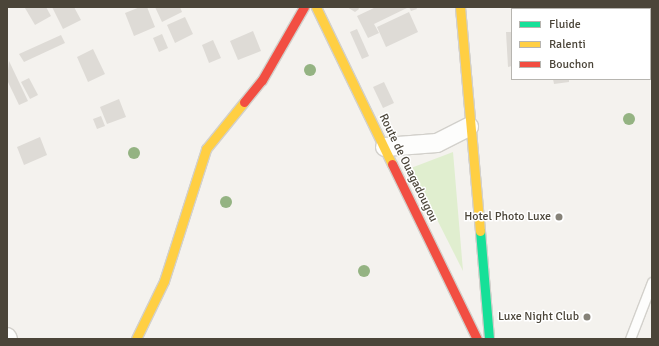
<!DOCTYPE html>
<style>
body{margin:0}
#map{position:relative;width:659px;height:346px;overflow:hidden;background:#f4f2ee;font-family:Signika,sans-serif}
div>[style]{position:absolute}
.green>*{inset:0;background:#e0eecf}
.building>*{inset:0;background:#dedbd6}
.roads{filter:drop-shadow(1px 0 #d2d0cb) drop-shadow(-1px 0 #d2d0cb) drop-shadow(0 1px #d2d0cb) drop-shadow(0 -1px #d2d0cb)}
.lane>*{height:9px;margin:-4.5px;padding:0 4.5px;transform-origin:4.5px;border-radius:4.5px;background:#fdfdfc}
.street>*{height:18px;margin:-9px;padding:0 9px;transform-origin:9px;border-radius:9px;background:#fdfdfc}
.fast>*{height:9px;margin:-4.5px;padding:0 4.5px;transform-origin:4.5px;border-radius:4.5px;background:#16e098}
.slow>*{height:9px;margin:-4.5px;padding:0 4.5px;transform-origin:4.5px;border-radius:4.5px;background:#ffcf43}
.jam>*{height:9px;margin:-4.5px;padding:0 4.5px;transform-origin:4.5px;border-radius:4.5px;background:#f24e42}
.trees>*{width:12px;height:12px;margin:-6px;border-radius:50%;background:#94b382}
.dots>*{width:11px;height:11px;translate:-50% -50%;box-sizing:border-box;border:2px solid #fff;border-radius:50%}
span{translate:-50% -50%;white-space:nowrap;text-align:center;line-height:1.15;-webkit-text-stroke:3px #fff;paint-order:stroke}
.street-label{font-size:12px;color:#4b4539}
.poi-label{font-size:12px;color:#4b4539}
.right{translate:-100% -50%;text-align:right}
.frame{position:absolute;inset:0;border:8px solid #4b4539;pointer-events:none}
.legend{position:absolute;left:511px;top:8px;width:140px;height:72px;box-sizing:border-box;background:#fff;border:1px solid #b7b5b0;margin:0;padding:5px 7px;list-style:none;font-size:12px;color:#4b4539}
.legend li{display:flex;align-items:center;gap:8px;height:20px}
.legend b{width:20px;border:1px solid #b7b5b0}
</style>
<div id="map">
<div class="green">
<i style="clip-path:polygon(453px 152px,463px 271px,411px 168px)"></i>
</div>
<div class="building">
<i style="clip-path:polygon(46px 7px,51px 16px,35px 25px,25px 8px)"></i>
<i style="clip-path:polygon(52px 7px,74px 7px,81px 20px,63px 29px)"></i>
<i style="clip-path:polygon(140px 7px,147px 7px,155px 27px,134px 36px,125px 13px)"></i>
<i style="clip-path:polygon(155px 7px,180px 7px,182px 12px,162px 22px)"></i>
<i style="clip-path:polygon(347px 7px,358px 7px,359px 9px,355px 12px)"></i>
<i style="clip-path:polygon(376px 7px,416px 7px,417px 9px,411px 11px,409px 7px,374px 24px,379px 33px,368px 38px,357px 16px)"></i>
<i style="clip-path:polygon(578px 7px,604px 7px,604px 9px,578px 9px)"></i>
<i style="clip-path:polygon(638px 7px,652px 7px,652px 18px,650px 9px)"></i>
<i style="clip-path:polygon(409px 12px,418px 32px,386px 47px,377px 27px)"></i>
<i style="clip-path:polygon(185px 17px,193px 34px,175px 43px,167px 25px)"></i>
<i style="clip-path:polygon(357px 29px,369px 56px,362px 59px,350px 32px)"></i>
<i style="clip-path:polygon(253px 31px,261px 51px,238px 60px,230px 41px)"></i>
<i style="clip-path:polygon(506px 32px,512px 32px,512px 66px,508px 67px)"></i>
<i style="clip-path:polygon(162px 34px,168px 48px,159px 52px,153px 38px)"></i>
<i style="clip-path:polygon(61px 35px,65px 43px,24px 62px,19px 54px)"></i>
<i style="clip-path:polygon(213px 40px,221px 58px,209px 63px,202px 45px)"></i>
<i style="clip-path:polygon(93px 49px,105px 74px,88px 82px,77px 57px)"></i>
<i style="clip-path:polygon(9px 61px,28px 101px,19px 105px,7px 80px)"></i>
<i style="clip-path:polygon(29px 78px,38px 95px,30px 99px,21px 82px)"></i>
<i style="clip-path:polygon(553px 79px,569px 79px,569px 82px,554px 84px)"></i>
<i style="clip-path:polygon(384px 82px,394px 103px,383px 108px,373px 87px)"></i>
<i style="clip-path:polygon(119px 99px,126px 117px,107px 124px,100px 107px)"></i>
<i style="clip-path:polygon(101px 116px,105px 126px,97px 129px,93px 119px)"></i>
<i style="clip-path:polygon(40px 137px,47px 155px,24px 165px,17px 147px)"></i>
</div>
<div class="roads">
<div class="lane">
<i style="left:630px;top:339px;width:61px;rotate:-68.9deg"></i>
</div>
<div class="street">
<i style="left:385px;top:147px;width:52px;rotate:-4.4deg"></i>
<i style="left:437px;top:143px;width:36px;rotate:-27deg"></i>
<i style="left:7px;top:337px;width:2px;rotate:63deg"></i>
</div>
<div class="fast">
<i style="left:480px;top:231px;width:108px;rotate:85.2deg"></i>
</div>
<div class="slow">
<i style="left:316px;top:7px;width:174px;rotate:64.2deg"></i>
<i style="left:460px;top:7px;width:225px;rotate:84.9deg"></i>
<i style="left:136px;top:339px;width:64px;rotate:-64.2deg"></i>
<i style="left:164px;top:281px;width:139px;rotate:-72.3deg"></i>
<i style="left:206px;top:149px;width:60px;rotate:-51deg"></i>
</div>
<div class="jam">
<i style="left:244px;top:102px;width:28px;rotate:-51deg"></i>
<i style="left:262px;top:80px;width:84px;rotate:-60.1deg"></i>
<i style="left:392px;top:164px;width:195px;rotate:64.1deg"></i>
</div>
</div>
<div class="trees">
<i style="left:310px;top:70px"></i>
<i style="left:629px;top:119px"></i>
<i style="left:134px;top:153px"></i>
<i style="left:226px;top:202px"></i>
<i style="left:364px;top:271px"></i>
</div>
<div class="dots">
<i style="left:559px;top:217px;background:#868278"></i>
<i style="left:587px;top:317px;background:#868278"></i>
</div>
<div class="street-label">
<span style="left:408px;top:168px;rotate:64deg">Route de Ouagadougou</span>
</div>
<div class="poi-label">
<span class="right" style="left:551px;top:217px">Hotel Photo Luxe</span>
<span class="right" style="left:579px;top:317px">Luxe Night Club</span>
</div>
<div class="frame"></div>
<ul class="legend">
<li><b style="height:5px;background:#16e098"></b>Fluide</li>
<li><b style="height:5px;background:#ffcf43"></b>Ralenti</li>
<li><b style="height:5px;background:#f24e42"></b>Bouchon</li>
</ul>
</div>
